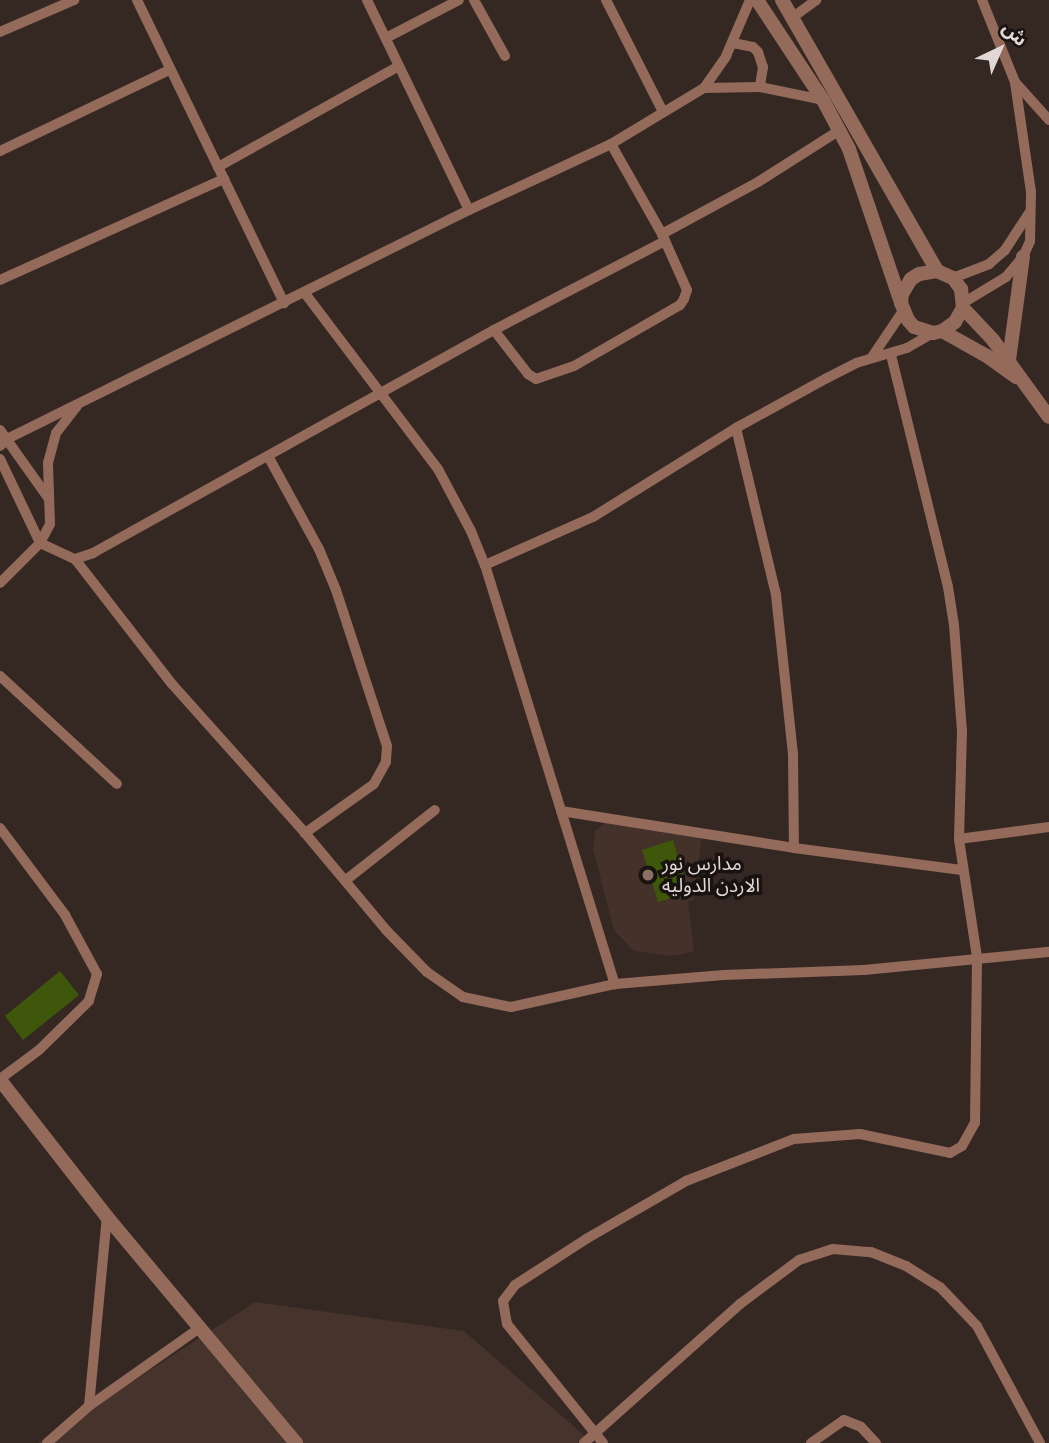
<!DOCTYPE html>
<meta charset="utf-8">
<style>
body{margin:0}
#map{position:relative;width:1049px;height:1443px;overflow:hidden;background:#352823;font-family:Figtree,"Noto Sans Arabic",sans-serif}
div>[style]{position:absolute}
.built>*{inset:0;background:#45332c}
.education>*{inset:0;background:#43312a}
.green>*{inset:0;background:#3e570a}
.minor>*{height:10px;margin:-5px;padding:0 5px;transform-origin:5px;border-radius:5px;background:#946a5b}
.tertiary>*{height:14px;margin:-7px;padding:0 7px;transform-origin:7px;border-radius:7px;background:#946a5b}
.dots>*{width:19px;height:19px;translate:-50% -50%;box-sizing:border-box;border:4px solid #181210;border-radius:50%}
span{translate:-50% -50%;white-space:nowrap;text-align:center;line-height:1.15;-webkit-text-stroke:7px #181210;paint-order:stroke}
.poi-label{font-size:19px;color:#e1d8d5}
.left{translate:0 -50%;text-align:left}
.north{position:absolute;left:965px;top:14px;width:70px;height:70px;-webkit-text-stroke:5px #181210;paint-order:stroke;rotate:44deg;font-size:19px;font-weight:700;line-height:28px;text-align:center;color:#e1d8d5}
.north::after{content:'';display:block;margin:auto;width:24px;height:32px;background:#e1d8d5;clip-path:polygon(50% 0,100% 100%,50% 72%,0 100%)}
</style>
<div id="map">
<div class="built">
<i style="clip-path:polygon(255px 1302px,464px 1331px,593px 1443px,38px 1443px)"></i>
</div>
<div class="education">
<i style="clip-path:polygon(607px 822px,702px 836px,693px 900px,688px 901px,694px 952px,671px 956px,634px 951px,614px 930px,593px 849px,595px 831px)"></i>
</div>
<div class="green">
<i style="clip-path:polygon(673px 840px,689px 893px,658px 902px,642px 850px)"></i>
<i style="clip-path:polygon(60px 971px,79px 995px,23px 1040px,5px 1016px)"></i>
</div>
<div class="minor">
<i style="left:137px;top:0;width:337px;rotate:64.1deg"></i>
<i style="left:367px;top:0;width:233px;rotate:64.1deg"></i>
<i style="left:474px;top:0;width:64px;rotate:61deg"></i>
<i style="left:606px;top:0;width:126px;rotate:63deg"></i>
<i style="left:982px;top:0;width:88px;rotate:68.1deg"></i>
<i style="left:1015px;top:82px;width:51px;rotate:48.2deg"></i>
<i style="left:793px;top:17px;width:29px;rotate:-36deg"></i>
<i style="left:0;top:32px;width:81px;rotate:-23.4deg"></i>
<i style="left:386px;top:38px;width:82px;rotate:-27.5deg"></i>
<i style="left:733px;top:43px;width:20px;rotate:11deg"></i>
<i style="left:753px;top:47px;width:7px;rotate:45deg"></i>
<i style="left:758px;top:52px;width:16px;rotate:72deg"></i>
<i style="left:763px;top:67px;width:20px;rotate:99deg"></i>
<i style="left:704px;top:88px;width:56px;rotate:-1deg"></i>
<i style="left:760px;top:87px;width:64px;rotate:11.7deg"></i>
<i style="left:0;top:151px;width:187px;rotate:-25.6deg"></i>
<i style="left:218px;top:167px;width:207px;rotate:-29.2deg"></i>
<i style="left:662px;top:234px;width:109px;rotate:-28.4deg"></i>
<i style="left:758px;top:182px;width:97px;rotate:-32.4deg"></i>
<i style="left:953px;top:278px;width:39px;rotate:-21deg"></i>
<i style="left:989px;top:264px;width:21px;rotate:-41deg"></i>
<i style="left:1005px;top:250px;width:44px;rotate:-57deg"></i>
<i style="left:0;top:280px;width:246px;rotate:-24.3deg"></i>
<i style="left:304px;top:292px;width:222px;rotate:52.9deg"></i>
<i style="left:438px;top:469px;width:70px;rotate:62deg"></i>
<i style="left:471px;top:531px;width:37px;rotate:68deg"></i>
<i style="left:485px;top:565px;width:439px;rotate:72.8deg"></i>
<i style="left:963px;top:303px;width:50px;rotate:-31.2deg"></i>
<i style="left:1006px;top:277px;width:26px;rotate:-50deg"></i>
<i style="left:1023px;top:257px;width:17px;rotate:-66deg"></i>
<i style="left:1030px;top:241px;width:49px;rotate:-88.8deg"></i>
<i style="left:1031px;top:192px;width:111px;rotate:-98.3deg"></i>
<i style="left:494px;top:330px;width:56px;rotate:52.3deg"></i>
<i style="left:528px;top:374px;width:9px;rotate:32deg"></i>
<i style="left:536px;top:379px;width:40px;rotate:-18.9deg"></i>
<i style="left:574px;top:366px;width:122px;rotate:-29.9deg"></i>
<i style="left:680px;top:305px;width:7px;rotate:-56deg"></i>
<i style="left:684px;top:299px;width:9px;rotate:-72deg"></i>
<i style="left:687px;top:290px;width:61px;rotate:-114.1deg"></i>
<i style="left:662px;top:234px;width:103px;rotate:-119.5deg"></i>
<i style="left:872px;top:357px;width:55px;rotate:-56deg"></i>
<i style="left:736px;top:428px;width:172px;rotate:76.5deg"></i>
<i style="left:776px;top:595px;width:160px;rotate:83.9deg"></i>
<i style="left:793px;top:754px;width:94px;rotate:89.4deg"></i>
<i style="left:794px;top:848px;width:169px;rotate:7.5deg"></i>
<i style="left:0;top:430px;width:85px;rotate:54.6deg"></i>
<i style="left:0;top:446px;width:10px;rotate:-45deg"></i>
<i style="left:7px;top:439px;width:516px;rotate:-26.37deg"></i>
<i style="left:469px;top:210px;width:157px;rotate:-24.9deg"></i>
<i style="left:611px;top:144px;width:109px;rotate:-31.1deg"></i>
<i style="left:704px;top:88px;width:39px;rotate:-55deg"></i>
<i style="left:726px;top:56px;width:61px;rotate:-66.8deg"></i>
<i style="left:268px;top:456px;width:106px;rotate:61.3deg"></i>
<i style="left:319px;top:549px;width:44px;rotate:67.5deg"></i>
<i style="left:336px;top:590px;width:164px;rotate:71.9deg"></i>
<i style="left:387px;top:746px;width:16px;rotate:94deg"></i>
<i style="left:386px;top:762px;width:25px;rotate:119deg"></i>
<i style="left:374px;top:784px;width:85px;rotate:144.6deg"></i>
<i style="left:0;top:459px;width:93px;rotate:64.5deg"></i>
<i style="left:40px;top:543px;width:38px;rotate:25deg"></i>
<i style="left:75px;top:559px;width:158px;rotate:52.2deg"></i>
<i style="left:172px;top:684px;width:200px;rotate:48.2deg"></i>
<i style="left:305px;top:833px;width:126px;rotate:50.1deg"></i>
<i style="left:386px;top:930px;width:59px;rotate:45.7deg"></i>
<i style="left:427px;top:972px;width:44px;rotate:34.8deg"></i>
<i style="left:463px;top:997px;width:49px;rotate:11.8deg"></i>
<i style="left:511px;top:1007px;width:107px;rotate:-12.5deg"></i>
<i style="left:615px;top:984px;width:109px;rotate:-4.7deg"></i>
<i style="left:724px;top:975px;width:140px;rotate:-2deg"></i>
<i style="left:864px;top:970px;width:186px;rotate:-5.6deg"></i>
<i style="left:75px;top:559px;width:19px;rotate:-18deg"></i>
<i style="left:93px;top:553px;width:459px;rotate:-29.1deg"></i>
<i style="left:494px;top:330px;width:193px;rotate:-27.5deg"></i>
<i style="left:485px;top:565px;width:118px;rotate:-24deg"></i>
<i style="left:593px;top:517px;width:168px;rotate:-31.9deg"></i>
<i style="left:736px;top:428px;width:104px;rotate:-28.8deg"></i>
<i style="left:827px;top:378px;width:33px;rotate:-27deg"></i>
<i style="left:856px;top:363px;width:53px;rotate:-16.4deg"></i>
<i style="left:907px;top:348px;width:30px;rotate:-30deg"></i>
<i style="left:0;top:583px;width:57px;rotate:-45deg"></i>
<i style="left:40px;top:543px;width:21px;rotate:-62deg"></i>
<i style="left:50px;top:524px;width:61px;rotate:-91.9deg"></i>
<i style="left:48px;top:463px;width:31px;rotate:-75deg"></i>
<i style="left:56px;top:433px;width:34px;rotate:-52deg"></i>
<i style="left:0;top:676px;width:159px;rotate:42.7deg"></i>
<i style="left:561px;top:811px;width:236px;rotate:9deg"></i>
<i style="left:0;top:828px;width:109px;rotate:53.2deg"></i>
<i style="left:65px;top:915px;width:67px;rotate:61.5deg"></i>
<i style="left:97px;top:974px;width:28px;rotate:107deg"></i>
<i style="left:89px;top:1001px;width:70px;rotate:135.6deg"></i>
<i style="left:39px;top:1050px;width:49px;rotate:143.4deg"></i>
<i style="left:959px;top:839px;width:91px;rotate:-7.6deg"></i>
<i style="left:346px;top:880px;width:113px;rotate:-38.2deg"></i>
<i style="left:89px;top:1406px;width:190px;rotate:-84.6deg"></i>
<i style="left:47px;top:1443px;width:56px;rotate:-41.4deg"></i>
<i style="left:89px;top:1406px;width:137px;rotate:-35.2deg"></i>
<i style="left:584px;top:1443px;width:209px;rotate:-41.7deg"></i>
<i style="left:740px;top:1304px;width:74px;rotate:-36.7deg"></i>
<i style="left:799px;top:1260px;width:36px;rotate:-18deg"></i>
<i style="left:833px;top:1249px;width:38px;rotate:5deg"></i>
<i style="left:871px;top:1252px;width:38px;rotate:22deg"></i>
<i style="left:906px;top:1266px;width:40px;rotate:32deg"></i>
<i style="left:940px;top:1287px;width:54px;rotate:46.5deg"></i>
<i style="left:977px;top:1326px;width:133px;rotate:61.7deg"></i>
<i style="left:603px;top:1443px;width:153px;rotate:-128.9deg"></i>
<i style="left:507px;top:1324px;width:23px;rotate:-100deg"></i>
<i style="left:503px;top:1301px;width:20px;rotate:-53deg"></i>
<i style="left:515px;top:1285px;width:85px;rotate:-32.9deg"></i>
<i style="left:586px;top:1239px;width:116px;rotate:-30.1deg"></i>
<i style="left:686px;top:1181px;width:116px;rotate:-21.3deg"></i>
<i style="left:794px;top:1139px;width:66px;rotate:-4.3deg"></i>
<i style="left:860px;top:1134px;width:92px;rotate:11.9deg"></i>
<i style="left:950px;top:1153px;width:14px;rotate:-30deg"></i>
<i style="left:962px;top:1146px;width:26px;rotate:-61deg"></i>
<i style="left:975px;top:1123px;width:166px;rotate:-89.3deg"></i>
<i style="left:977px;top:957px;width:119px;rotate:-98.7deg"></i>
<i style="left:959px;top:839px;width:108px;rotate:-88.4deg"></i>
<i style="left:962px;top:731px;width:106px;rotate:-94.3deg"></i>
<i style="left:954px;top:625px;width:38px;rotate:-99deg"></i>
<i style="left:948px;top:587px;width:239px;rotate:-103.8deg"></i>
<i style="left:811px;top:1443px;width:40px;rotate:-34.9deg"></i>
<i style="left:844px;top:1420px;width:18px;rotate:22deg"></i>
<i style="left:861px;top:1427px;width:22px;rotate:47deg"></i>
</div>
<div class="tertiary">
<i style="left:757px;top:0;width:120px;rotate:56.6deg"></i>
<i style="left:823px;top:100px;width:55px;rotate:62deg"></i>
<i style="left:849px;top:149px;width:159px;rotate:71.3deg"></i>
<i style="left:782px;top:0;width:312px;rotate:60.2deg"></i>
<i style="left:937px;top:271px;width:17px;rotate:24deg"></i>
<i style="left:953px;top:278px;width:14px;rotate:54deg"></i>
<i style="left:961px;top:289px;width:19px;rotate:84deg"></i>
<i style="left:963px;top:308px;width:16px;rotate:120deg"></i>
<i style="left:955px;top:322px;width:16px;rotate:145deg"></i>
<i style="left:942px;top:331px;width:9px;rotate:167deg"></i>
<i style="left:933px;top:333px;width:20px;rotate:-162deg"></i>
<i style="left:914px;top:327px;width:9px;rotate:-131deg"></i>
<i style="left:908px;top:320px;width:18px;rotate:-112deg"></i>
<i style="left:901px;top:303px;width:9px;rotate:-84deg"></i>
<i style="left:902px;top:294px;width:17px;rotate:-59deg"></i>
<i style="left:911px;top:279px;width:9px;rotate:-32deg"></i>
<i style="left:919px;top:274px;width:18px;rotate:-9deg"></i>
<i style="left:963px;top:308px;width:44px;rotate:46.8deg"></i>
<i style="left:993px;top:340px;width:95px;rotate:54deg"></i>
<i style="left:942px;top:331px;width:51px;rotate:29.1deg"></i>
<i style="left:987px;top:356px;width:36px;rotate:36deg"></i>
<i style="left:1009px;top:360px;width:104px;rotate:-82.3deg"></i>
<i style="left:0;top:1080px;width:174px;rotate:52deg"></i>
<i style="left:107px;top:1217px;width:295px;rotate:50.1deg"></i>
</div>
<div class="dots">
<i style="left:648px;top:875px;background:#8d6e63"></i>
</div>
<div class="poi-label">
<span class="left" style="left:662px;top:875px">مدارس نور<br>الاردن الدوليه</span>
</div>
<div class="north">ش</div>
</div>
